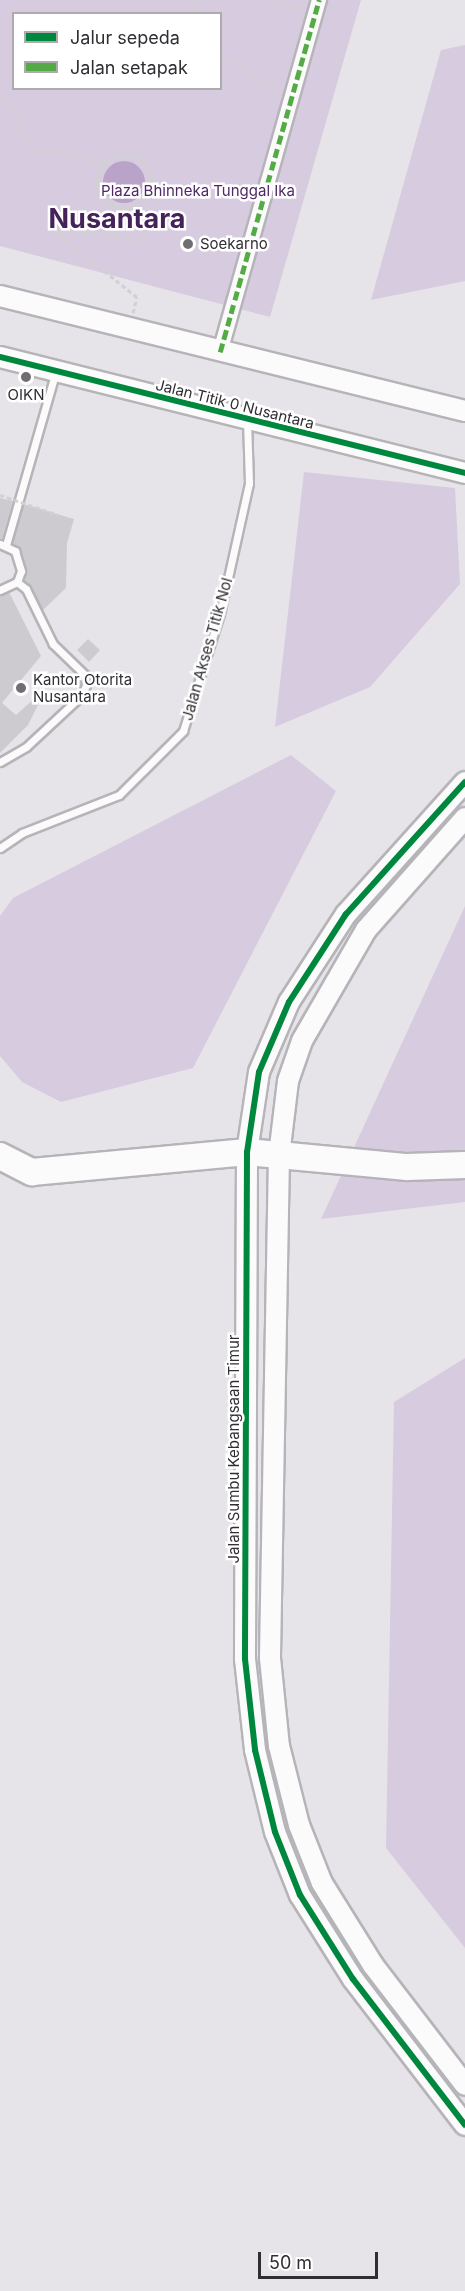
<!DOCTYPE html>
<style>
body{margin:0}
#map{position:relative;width:465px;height:2291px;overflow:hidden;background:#e7e4e9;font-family:Inter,sans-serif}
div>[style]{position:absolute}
.green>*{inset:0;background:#d7cbe0}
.water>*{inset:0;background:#b9a3c8}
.round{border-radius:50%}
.building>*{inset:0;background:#cdcbcf}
.path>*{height:3px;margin-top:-1.5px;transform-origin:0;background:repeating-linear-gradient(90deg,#d2d0d2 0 4.5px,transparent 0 7.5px)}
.path>.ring{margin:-1.5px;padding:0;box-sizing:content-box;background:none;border:3px solid #d2d0d2;border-radius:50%}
.roads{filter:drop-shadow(2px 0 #b6b4b8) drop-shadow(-2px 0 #b6b4b8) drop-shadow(0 2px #b6b4b8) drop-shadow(0 -2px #b6b4b8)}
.lane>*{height:7px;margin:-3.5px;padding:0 3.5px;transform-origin:3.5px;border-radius:3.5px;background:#fbfbfc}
.street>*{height:14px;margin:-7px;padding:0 7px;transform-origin:7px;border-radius:7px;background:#fbfbfc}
.secondary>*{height:20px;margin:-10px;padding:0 10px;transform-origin:10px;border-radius:10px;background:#fbfbfc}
.highway>*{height:26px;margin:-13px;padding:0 13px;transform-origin:13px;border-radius:13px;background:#fbfbfc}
.path-bridge>*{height:3px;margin-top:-1.5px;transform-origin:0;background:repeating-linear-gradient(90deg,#d2d0d2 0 4.5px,transparent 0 7.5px)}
.quiet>*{height:4.5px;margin-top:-2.25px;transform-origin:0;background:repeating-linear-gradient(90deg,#54ab45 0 9px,transparent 0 13.5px)}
.cycleway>*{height:6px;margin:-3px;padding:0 3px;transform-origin:3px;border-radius:3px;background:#00873e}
.dots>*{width:16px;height:16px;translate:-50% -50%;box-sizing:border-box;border:3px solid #fff;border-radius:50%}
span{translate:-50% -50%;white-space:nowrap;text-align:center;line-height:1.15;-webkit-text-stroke:5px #fff;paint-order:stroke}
.park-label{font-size:15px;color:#502867}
.poi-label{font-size:15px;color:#312e33}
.left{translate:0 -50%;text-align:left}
.street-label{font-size:15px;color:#312e33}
.town-label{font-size:27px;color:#45225a;font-weight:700}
.legend{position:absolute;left:12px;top:12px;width:210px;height:78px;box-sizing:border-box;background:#fff;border:2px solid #adabad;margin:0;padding:8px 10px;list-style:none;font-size:18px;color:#312e33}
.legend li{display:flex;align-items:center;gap:12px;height:30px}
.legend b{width:30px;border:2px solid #adabad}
.scale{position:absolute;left:258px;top:2252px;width:120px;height:27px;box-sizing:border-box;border:3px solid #312e33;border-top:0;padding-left:8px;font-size:18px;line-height:21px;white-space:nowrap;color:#312e33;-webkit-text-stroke:4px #fff;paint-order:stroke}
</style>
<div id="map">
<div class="green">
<i style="clip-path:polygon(evenodd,0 0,361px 0,270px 317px,0 246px,0 0,14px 14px,220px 14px,220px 88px,14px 88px,14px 14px)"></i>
<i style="clip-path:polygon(465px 45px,465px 281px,371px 300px,441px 50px)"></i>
<i style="clip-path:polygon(304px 472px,455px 488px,460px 584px,370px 687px,275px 727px)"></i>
<i style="clip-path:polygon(291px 755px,336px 791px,193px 1068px,61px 1102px,22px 1082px,0 1056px,0 916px,13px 898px)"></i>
<i style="clip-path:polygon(465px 906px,465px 1202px,321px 1219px)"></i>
<i style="clip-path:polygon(465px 1358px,465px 1948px,386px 1848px,394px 1402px)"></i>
</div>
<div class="water">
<i class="round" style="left:103px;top:161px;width:42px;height:42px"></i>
</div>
<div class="building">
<i style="clip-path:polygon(0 498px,13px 501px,2px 539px,0 538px)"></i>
<i style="clip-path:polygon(23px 504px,74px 519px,67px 543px,66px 588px,43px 610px,24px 580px,26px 570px,20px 549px,12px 544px)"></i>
<i style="clip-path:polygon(9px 592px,41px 656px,2px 703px,16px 715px,47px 687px,28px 725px,0 753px,0 596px)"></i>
<i style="clip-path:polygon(88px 639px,100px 650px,89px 662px,77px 650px)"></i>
</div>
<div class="path">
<i style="left:193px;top:0;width:16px;rotate:63deg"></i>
<i style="left:278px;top:0;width:25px;rotate:21deg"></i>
<i style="left:220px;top:54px;width:69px;rotate:32.5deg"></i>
<i style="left:0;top:98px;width:19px;rotate:43deg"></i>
<i style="left:14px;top:111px;width:44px;rotate:64.6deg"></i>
<i style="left:33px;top:151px;width:44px;rotate:5.2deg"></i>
<i style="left:77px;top:155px;width:26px;rotate:21deg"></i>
<i class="ring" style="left:97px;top:154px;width:51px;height:51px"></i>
<i style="left:133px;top:313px;width:16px;rotate:-76deg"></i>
<i style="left:137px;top:297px;width:100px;rotate:-141.5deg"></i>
<i style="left:59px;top:235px;width:6px;rotate:-59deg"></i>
<i style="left:62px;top:230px;width:84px;rotate:6.9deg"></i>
<i style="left:145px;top:240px;width:35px;rotate:-103deg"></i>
</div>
<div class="roads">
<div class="lane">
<i style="left:0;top:544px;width:17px;rotate:25deg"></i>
<i style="left:15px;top:551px;width:21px;rotate:73deg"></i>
<i style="left:21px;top:571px;width:12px;rotate:110deg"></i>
<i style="left:17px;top:582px;width:19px;rotate:155deg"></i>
<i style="left:6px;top:545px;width:178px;rotate:-74deg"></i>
<i style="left:0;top:762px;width:30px;rotate:-30deg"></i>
<i style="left:26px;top:747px;width:76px;rotate:-42.9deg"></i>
<i style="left:82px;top:695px;width:11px;rotate:-68deg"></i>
<i style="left:86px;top:685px;width:10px;rotate:-96deg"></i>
<i style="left:85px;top:675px;width:45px;rotate:-135.9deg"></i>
<i style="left:53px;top:644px;width:61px;rotate:-116.1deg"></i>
<i style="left:26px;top:589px;width:11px;rotate:-142deg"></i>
<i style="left:0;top:848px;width:27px;rotate:-34deg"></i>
<i style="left:22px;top:833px;width:104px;rotate:-21.4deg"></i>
<i style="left:119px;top:795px;width:91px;rotate:-45deg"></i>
<i style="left:183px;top:731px;width:123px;rotate:-72.5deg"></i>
<i style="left:220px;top:614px;width:134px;rotate:-77.5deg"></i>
<i style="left:249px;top:483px;width:62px;rotate:-91.8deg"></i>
</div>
<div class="street">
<i style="left:220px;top:352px;width:366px;rotate:-74.3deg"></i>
</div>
<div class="secondary">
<i style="left:0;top:296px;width:479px;rotate:13.9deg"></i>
<i style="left:0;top:357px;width:479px;rotate:14deg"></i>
<i style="left:465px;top:782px;width:178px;rotate:132deg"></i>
<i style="left:346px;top:914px;width:105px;rotate:122.9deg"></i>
<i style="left:289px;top:1002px;width:76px;rotate:113.2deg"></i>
<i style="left:259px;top:1072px;width:81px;rotate:98.5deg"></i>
<i style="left:247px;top:1152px;width:507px;rotate:90.23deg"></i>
<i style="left:245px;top:1659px;width:92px;rotate:83.7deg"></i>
<i style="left:255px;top:1750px;width:84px;rotate:76.3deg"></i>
<i style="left:275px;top:1832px;width:68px;rotate:68.4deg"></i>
<i style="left:300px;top:1895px;width:99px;rotate:57.8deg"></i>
<i style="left:353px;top:1979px;width:184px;rotate:52.5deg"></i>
<i style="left:465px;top:818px;width:149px;rotate:131.5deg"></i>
<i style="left:366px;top:930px;width:128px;rotate:120deg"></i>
<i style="left:302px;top:1041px;width:42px;rotate:109.3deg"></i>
<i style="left:288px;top:1081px;width:75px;rotate:96.9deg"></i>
<i style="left:279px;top:1155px;width:503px;rotate:91.03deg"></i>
<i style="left:270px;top:1658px;width:88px;rotate:84.2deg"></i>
<i style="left:279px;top:1746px;width:81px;rotate:75.8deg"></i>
<i style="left:299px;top:1825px;width:62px;rotate:68.4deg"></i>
<i style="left:322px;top:1883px;width:97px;rotate:58.1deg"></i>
<i style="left:373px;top:1965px;width:151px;rotate:52.5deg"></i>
</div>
<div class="highway">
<i style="left:0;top:1156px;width:36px;rotate:27deg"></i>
<i style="left:32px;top:1172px;width:216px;rotate:-5.3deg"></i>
<i style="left:247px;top:1152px;width:161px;rotate:5.4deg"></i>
<i style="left:407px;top:1167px;width:58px;rotate:-2deg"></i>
</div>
</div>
<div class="path-bridge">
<i style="left:0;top:495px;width:62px;rotate:18.7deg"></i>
</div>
<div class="quiet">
<i style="left:220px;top:352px;width:366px;rotate:-74.3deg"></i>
</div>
<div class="cycleway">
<i style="left:0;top:357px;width:479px;rotate:14deg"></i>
<i style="left:465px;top:782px;width:178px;rotate:132deg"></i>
<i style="left:346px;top:914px;width:105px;rotate:122.9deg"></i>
<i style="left:289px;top:1002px;width:76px;rotate:113.2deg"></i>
<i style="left:259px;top:1072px;width:81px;rotate:98.5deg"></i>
<i style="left:247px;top:1152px;width:507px;rotate:90.23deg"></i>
<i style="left:245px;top:1659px;width:92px;rotate:83.7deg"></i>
<i style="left:255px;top:1750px;width:84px;rotate:76.3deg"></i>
<i style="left:275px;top:1832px;width:68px;rotate:68.4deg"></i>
<i style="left:300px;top:1895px;width:99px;rotate:57.8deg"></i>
<i style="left:353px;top:1979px;width:184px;rotate:52.5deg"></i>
</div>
<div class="dots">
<i style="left:188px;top:244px;background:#716e73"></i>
<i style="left:26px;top:377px;background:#716e73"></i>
<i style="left:21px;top:688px;background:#716e73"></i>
</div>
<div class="park-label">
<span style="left:198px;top:191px">Plaza Bhinneka Tunggal Ika</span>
</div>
<div class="poi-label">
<span class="left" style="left:200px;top:244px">Soekarno</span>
<span style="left:26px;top:395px">OIKN</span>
<span class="left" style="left:33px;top:688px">Kantor Otorita<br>Nusantara</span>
</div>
<div class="street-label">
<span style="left:235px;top:404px;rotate:14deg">Jalan Titik 0 Nusantara</span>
<span style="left:207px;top:649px;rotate:-74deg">Jalan Akses Titik Nol</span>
<span style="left:234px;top:1449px;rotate:-90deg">Jalan Sumbu Kebangsaan Timur</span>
</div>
<div class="town-label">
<span style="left:117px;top:219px">Nusantara</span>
</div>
<ul class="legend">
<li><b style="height:8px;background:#00873e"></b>Jalur sepeda</li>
<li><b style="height:8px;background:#54ab45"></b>Jalan setapak</li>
</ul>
<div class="scale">50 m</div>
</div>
